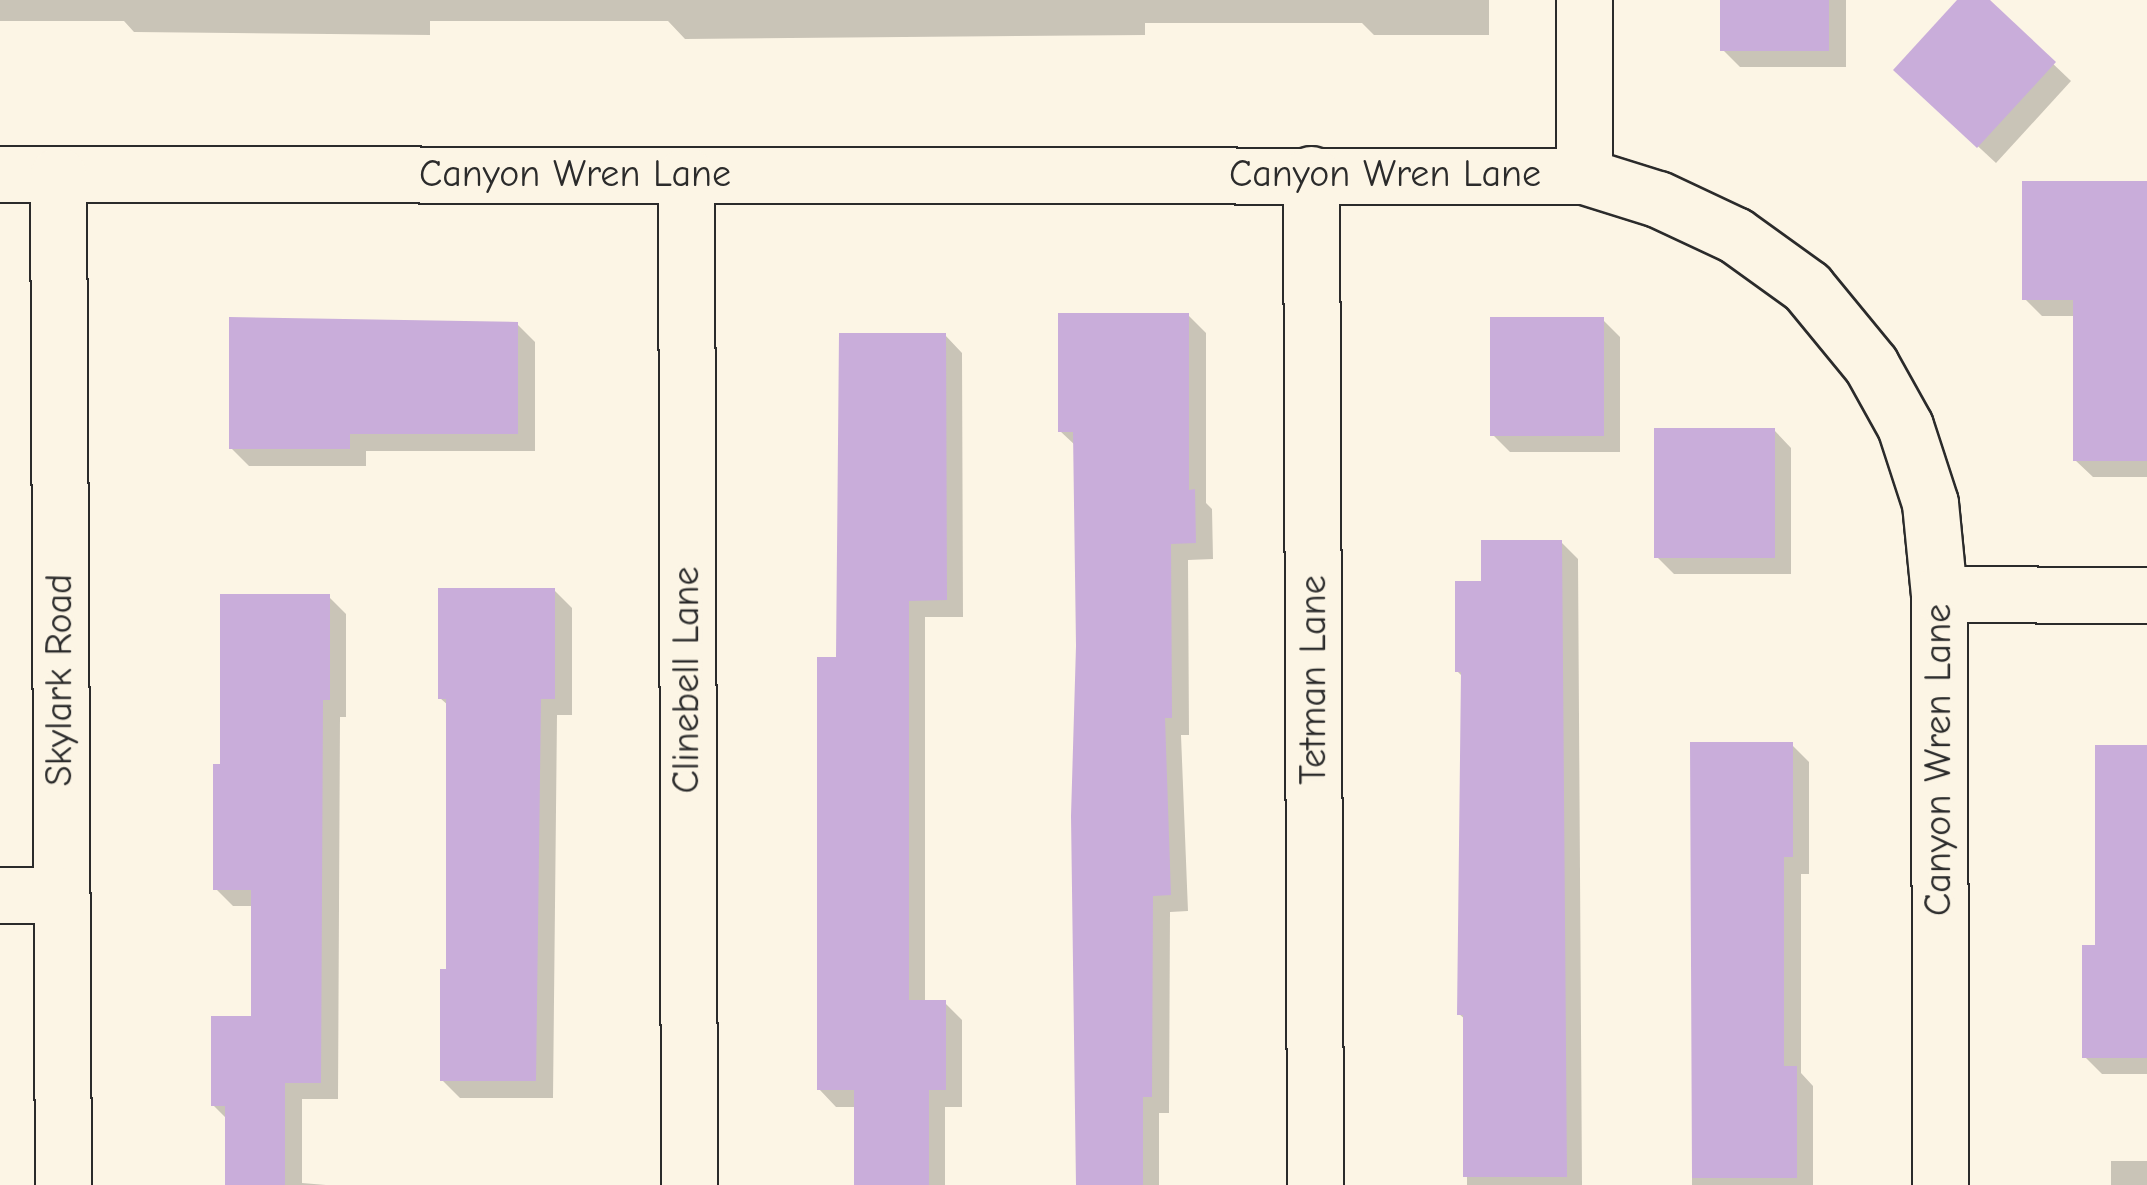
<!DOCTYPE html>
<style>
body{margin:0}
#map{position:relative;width:2147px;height:1185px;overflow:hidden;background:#fcf5e5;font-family:"Comic Neue",sans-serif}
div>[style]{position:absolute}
.shadow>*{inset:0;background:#0003}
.building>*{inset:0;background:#c9adda}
.roads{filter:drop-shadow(2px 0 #2b2b2b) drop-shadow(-2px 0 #2b2b2b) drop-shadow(0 2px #2b2b2b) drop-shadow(0 -2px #2b2b2b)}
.minor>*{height:55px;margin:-27.5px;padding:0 27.5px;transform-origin:27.5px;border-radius:27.5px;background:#fcf5e5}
span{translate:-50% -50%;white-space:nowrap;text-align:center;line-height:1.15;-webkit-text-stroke:8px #fcf5e5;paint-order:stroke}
.street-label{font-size:38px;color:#2b2b2b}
</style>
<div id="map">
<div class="shadow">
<i style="clip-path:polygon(0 0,1489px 0,1489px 35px,1374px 35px,1362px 23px,1145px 23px,1145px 35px,685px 39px,668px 21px,430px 21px,430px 35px,134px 32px,124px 21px,0 21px)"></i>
<i style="clip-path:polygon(1723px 0,1846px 0,1846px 67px,1740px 67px,1723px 50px)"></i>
<i style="clip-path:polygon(1961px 0,1986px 0,2071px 81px,1996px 163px,1914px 87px)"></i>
<i style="clip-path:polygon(2147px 183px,2147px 477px,2093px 477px,2075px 460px,2075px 316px,2042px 316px,2025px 299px)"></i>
<i style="clip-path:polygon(1188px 315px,1206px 333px,1206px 503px,1212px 509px,1213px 559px,1188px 560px,1189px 735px,1181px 735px,1188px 911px,1170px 912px,1169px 1113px,1159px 1113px,1159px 1185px,1077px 1185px,1076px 446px,1060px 431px)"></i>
<i style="clip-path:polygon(1603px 320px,1620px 337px,1620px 452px,1510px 452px,1493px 435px)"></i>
<i style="clip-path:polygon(517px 324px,535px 342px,535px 451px,366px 451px,366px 466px,249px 466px,231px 448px)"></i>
<i style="clip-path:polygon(945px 335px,962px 353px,963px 617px,925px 617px,925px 1003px,945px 1003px,962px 1020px,962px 1107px,945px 1107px,945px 1185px,857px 1185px,857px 1107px,836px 1107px,819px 1089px,838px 659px)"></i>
<i style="clip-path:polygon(1774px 430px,1791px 448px,1791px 574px,1674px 574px,1657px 557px)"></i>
<i style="clip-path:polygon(1561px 542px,1578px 559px,1582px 1185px,1467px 1185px,1466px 1020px,1459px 1014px,1463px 677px,1457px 671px,1483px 584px)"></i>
<i style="clip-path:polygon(554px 590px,572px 608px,572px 715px,557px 715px,553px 1098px,460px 1098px,442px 1080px,449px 971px,449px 706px,440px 698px)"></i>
<i style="clip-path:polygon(329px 597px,346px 614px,346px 717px,340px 717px,338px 1099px,302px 1099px,302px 1183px,326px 1185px,227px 1185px,227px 1119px,213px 1105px,253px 1018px,253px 906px,233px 906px,216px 889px,223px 767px)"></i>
<i style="clip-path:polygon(1692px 745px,1792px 745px,1809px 762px,1809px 874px,1801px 874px,1801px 1073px,1813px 1086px,1813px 1185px,1692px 1185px)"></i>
<i style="clip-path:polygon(2147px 747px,2147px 1074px,2102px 1074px,2085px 1057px,2097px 948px)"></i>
<i style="clip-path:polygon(2111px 1161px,2147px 1161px,2147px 1185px,2111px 1185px)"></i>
</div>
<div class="building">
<i style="clip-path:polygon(1720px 0,1829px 0,1829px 51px,1720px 51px)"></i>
<i style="clip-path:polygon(1957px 0,1990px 0,2056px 62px,1977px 148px,1893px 70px)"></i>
<i style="clip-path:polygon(2022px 181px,2147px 181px,2147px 461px,2073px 461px,2073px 300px,2022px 300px)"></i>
<i style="clip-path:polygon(1058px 313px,1189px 313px,1189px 490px,1195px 489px,1196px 543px,1171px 544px,1172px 718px,1165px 718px,1171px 895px,1153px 896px,1152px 1097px,1143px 1097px,1143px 1185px,1076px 1185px,1071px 816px,1076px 646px,1073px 432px,1058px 432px)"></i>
<i style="clip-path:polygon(229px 317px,518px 322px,518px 434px,350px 434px,350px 449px,229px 449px)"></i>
<i style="clip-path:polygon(1490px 317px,1604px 317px,1604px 436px,1490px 436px)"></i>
<i style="clip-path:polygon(839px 333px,946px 333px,947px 600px,909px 601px,909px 1000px,946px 1000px,946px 1090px,929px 1090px,929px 1185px,854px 1185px,854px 1090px,817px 1090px,817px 657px,836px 657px)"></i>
<i style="clip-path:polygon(1654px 428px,1775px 428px,1775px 558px,1654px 558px)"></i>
<i style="clip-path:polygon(1481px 540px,1562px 540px,1567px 1177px,1463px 1177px,1463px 1015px,1457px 1015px,1461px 672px,1455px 672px,1455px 581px,1481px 581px)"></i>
<i style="clip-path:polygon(438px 588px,555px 588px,555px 699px,541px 699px,536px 1081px,440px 1081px,440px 969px,446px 969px,446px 699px,438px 699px)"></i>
<i style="clip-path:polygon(220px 594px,330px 594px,330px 700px,323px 700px,321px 1083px,285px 1083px,285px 1185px,225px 1185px,225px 1106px,211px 1106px,211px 1016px,251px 1016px,251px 890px,213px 890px,213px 764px,220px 764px)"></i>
<i style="clip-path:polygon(1690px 742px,1793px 742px,1793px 857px,1784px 857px,1784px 1066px,1797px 1066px,1797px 1178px,1692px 1178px)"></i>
<i style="clip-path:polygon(2095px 745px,2147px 745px,2147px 1058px,2082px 1058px,2082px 945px,2095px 945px)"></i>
</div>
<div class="roads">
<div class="minor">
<i style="left:0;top:174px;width:1584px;rotate:0.07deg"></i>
<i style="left:1584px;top:176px;width:77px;rotate:17.3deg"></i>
<i style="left:1658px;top:199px;width:85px;rotate:25.1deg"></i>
<i style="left:1735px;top:235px;width:89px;rotate:35.8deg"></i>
<i style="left:1807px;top:287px;width:101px;rotate:50.6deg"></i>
<i style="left:1871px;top:365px;width:70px;rotate:60.9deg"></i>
<i style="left:1905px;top:426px;width:81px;rotate:72deg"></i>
<i style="left:1930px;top:503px;width:91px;rotate:84.4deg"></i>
<i style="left:1939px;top:594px;width:591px;rotate:89.9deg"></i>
<i style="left:1311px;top:174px;width:1011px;rotate:89.77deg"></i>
<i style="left:58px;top:175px;width:1010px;rotate:89.72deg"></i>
<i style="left:686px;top:175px;width:1010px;rotate:89.83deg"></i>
<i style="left:1584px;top:176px;width:176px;rotate:-90deg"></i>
<i style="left:1939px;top:594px;width:208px;rotate:0.3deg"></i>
<i style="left:0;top:895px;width:61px"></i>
</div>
</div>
<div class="street-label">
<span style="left:575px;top:175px">Canyon Wren Lane</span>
<span style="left:1385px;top:175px">Canyon Wren Lane</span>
<span style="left:60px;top:680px;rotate:-90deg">Skylark Road</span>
<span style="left:687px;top:680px;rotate:-90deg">Clinebell Lane</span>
<span style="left:1314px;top:680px;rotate:-90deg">Tetman Lane</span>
<span style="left:1939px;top:760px;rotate:-90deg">Canyon Wren Lane</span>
</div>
</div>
